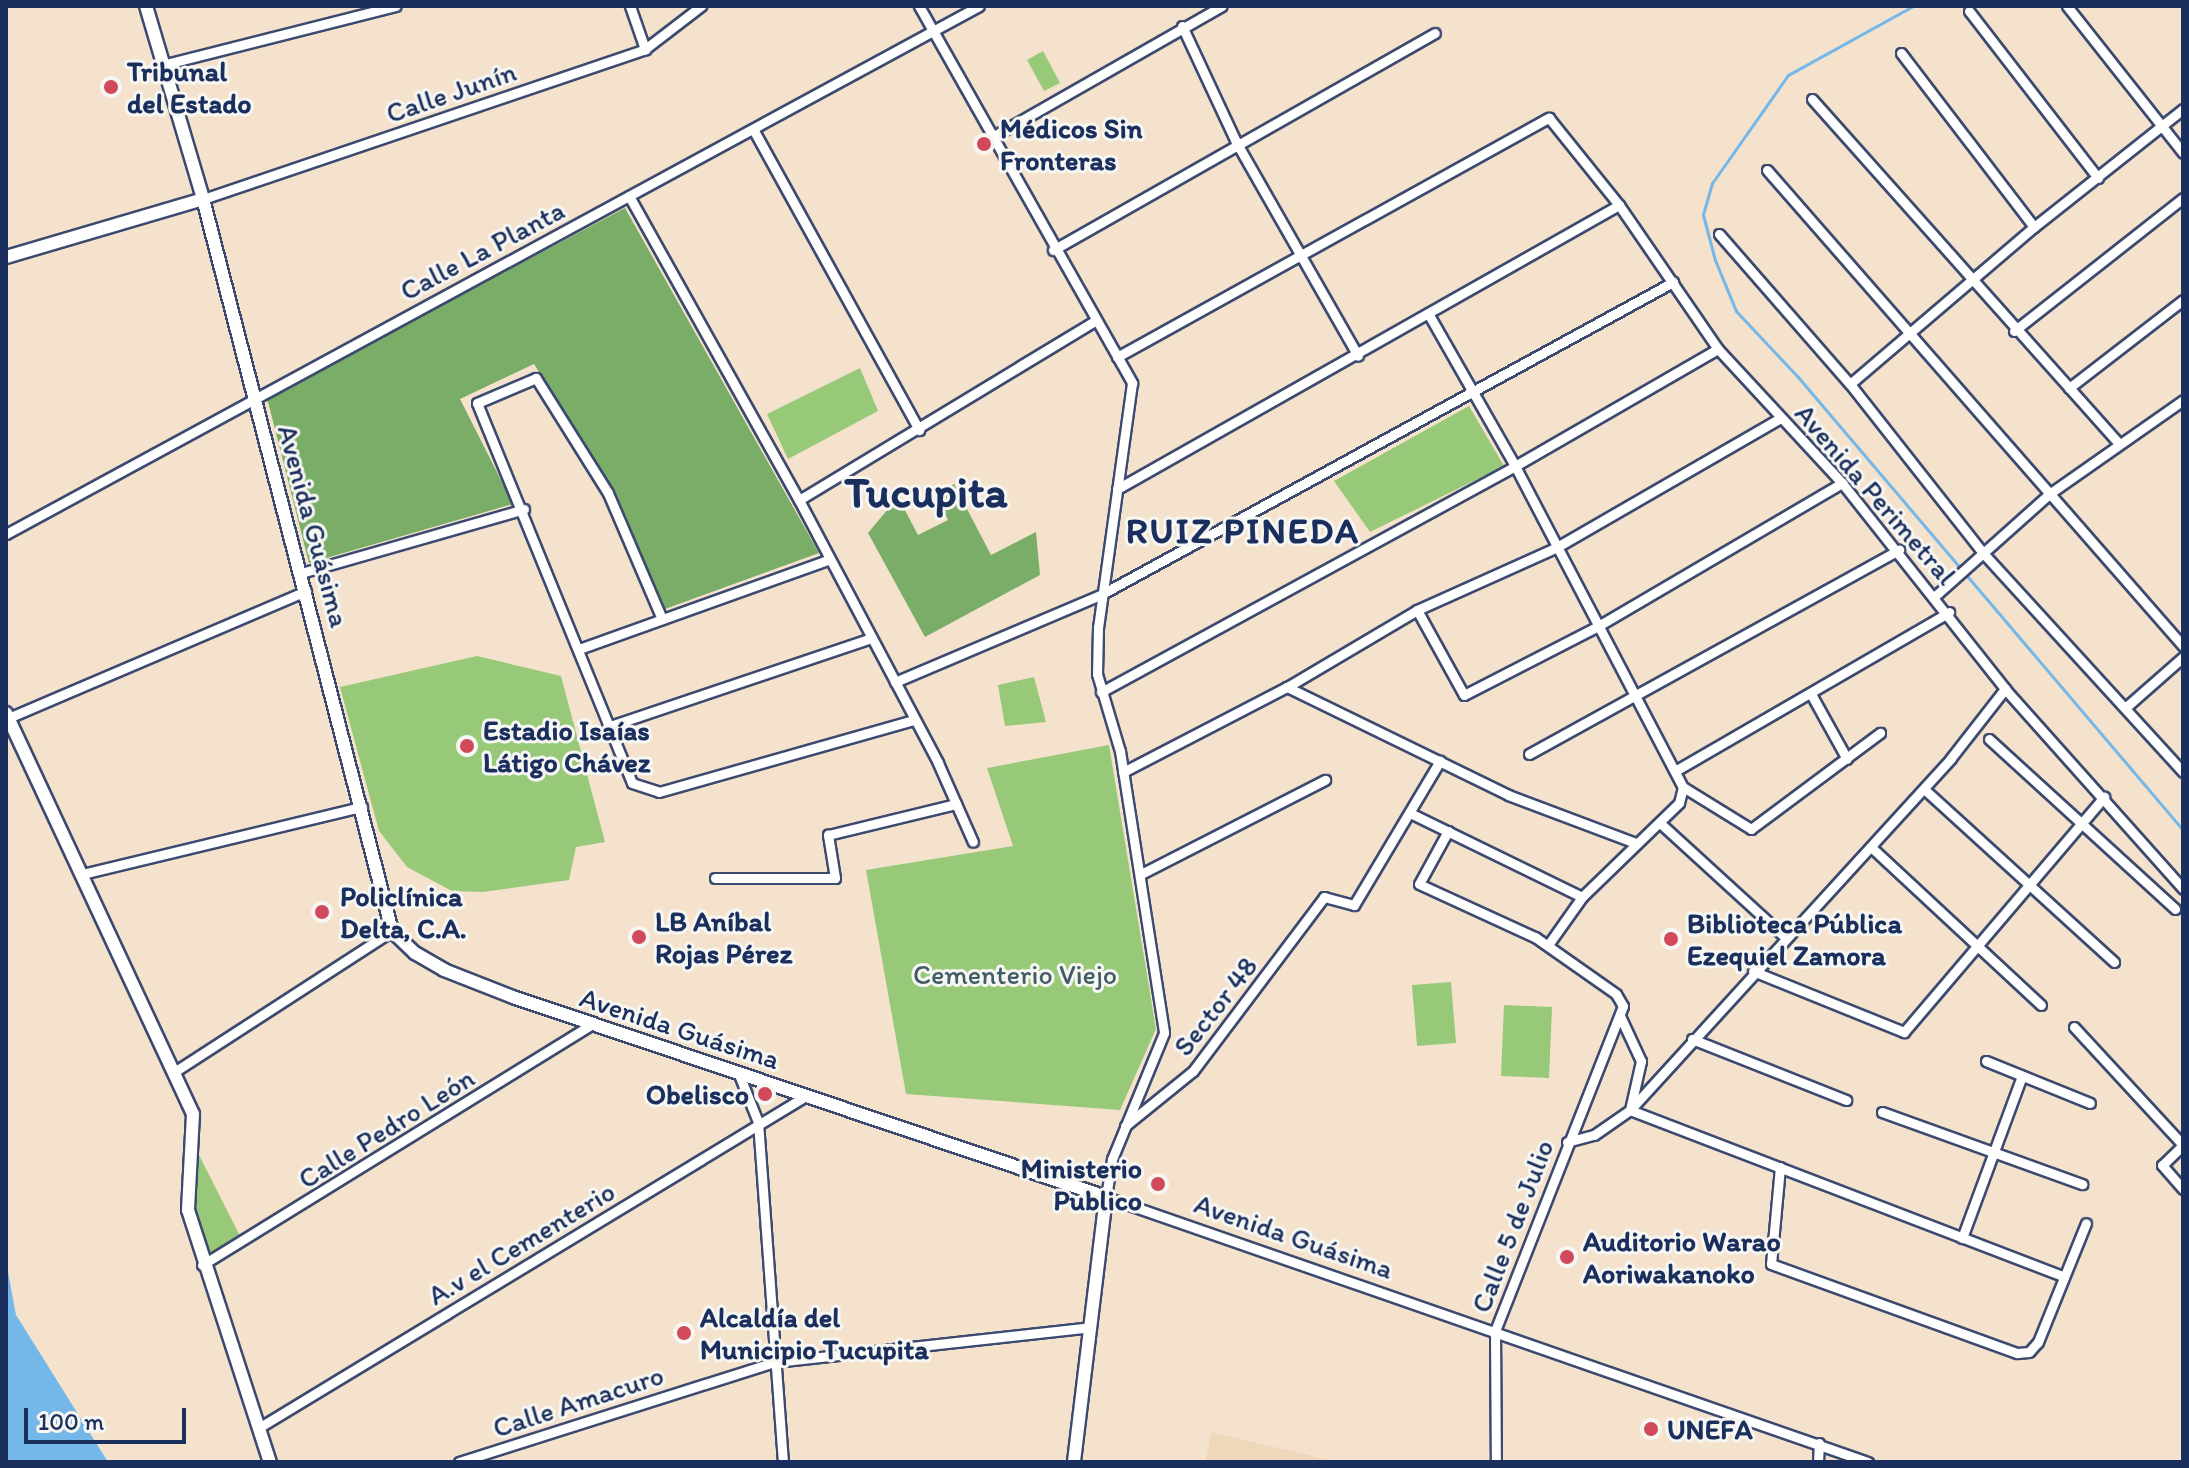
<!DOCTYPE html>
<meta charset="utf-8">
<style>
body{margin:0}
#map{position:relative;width:2189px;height:1468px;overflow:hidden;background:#f5e2cd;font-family:Itim,sans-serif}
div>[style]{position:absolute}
.built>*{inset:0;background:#eed7bb}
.green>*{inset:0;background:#98c978}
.forest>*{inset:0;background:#7aad68}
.water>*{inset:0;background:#74b7e9}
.stream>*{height:3px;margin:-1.5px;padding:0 1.5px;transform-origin:1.5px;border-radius:1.5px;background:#74b7e9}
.roads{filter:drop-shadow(2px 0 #3c4a6f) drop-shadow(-2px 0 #3c4a6f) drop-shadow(0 2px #3c4a6f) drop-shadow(0 -2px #3c4a6f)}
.street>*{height:9px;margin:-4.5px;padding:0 4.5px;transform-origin:4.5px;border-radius:4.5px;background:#fff}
.secondary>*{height:12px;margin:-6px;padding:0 6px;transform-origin:6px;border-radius:6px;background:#fff}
.dots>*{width:22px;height:22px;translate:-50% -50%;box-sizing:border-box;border:4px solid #f6f6f2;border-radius:50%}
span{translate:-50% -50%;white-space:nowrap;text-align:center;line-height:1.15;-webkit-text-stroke:6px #f6f6f2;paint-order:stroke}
.poi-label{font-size:28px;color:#1b2f5e;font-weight:700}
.left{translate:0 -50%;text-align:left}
.right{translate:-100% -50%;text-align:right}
.street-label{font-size:28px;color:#1b2f5e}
.park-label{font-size:28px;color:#405d66}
.district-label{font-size:36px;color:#1b2f5e;font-weight:700;letter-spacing:2px}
.town-label{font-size:44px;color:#1b2f5e;font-weight:700}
.frame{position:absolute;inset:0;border:8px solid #1b2f5e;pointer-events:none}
.scale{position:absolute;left:24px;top:1408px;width:162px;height:36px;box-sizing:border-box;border:4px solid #1b2f5e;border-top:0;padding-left:10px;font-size:24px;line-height:28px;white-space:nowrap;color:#1b2f5e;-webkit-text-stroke:6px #f6f6f2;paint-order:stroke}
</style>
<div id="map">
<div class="built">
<i style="clip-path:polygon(1212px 1432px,1337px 1462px,1205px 1462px)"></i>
</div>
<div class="green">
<i style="clip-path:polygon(1043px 51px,1060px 83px,1044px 91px,1027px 60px)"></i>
<i style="clip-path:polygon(860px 368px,878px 411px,788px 459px,767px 414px)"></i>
<i style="clip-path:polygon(1469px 406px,1504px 466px,1370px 532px,1334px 481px)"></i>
<i style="clip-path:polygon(477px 656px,561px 676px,605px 842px,576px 847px,569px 880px,483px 892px,452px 891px,407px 867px,379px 831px,340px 687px)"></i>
<i style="clip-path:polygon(1034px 677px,1046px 722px,1005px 726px,998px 685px)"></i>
<i style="clip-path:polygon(1109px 745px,1156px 1029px,1120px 1110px,906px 1094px,866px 870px,1013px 846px,987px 768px)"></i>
<i style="clip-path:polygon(1451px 982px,1456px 1043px,1417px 1046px,1412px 985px)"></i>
<i style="clip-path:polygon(1504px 1005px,1552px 1007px,1549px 1078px,1501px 1076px)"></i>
<i style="clip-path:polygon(196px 1149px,242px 1240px,202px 1265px,188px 1210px)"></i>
</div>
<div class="forest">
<i style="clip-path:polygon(625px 208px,819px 553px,665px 609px,614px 493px,534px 364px,460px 399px,513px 504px,309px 563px,267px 398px)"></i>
<i style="clip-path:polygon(954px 484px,991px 555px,1036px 532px,1040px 575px,925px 637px,868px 533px,898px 497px,918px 535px,948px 520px,935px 494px)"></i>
</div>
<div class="water">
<i style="clip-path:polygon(6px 1261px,16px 1315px,108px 1462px,6px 1462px)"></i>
</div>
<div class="stream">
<i style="left:1913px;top:6px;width:143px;rotate:151.1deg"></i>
<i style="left:1788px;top:75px;width:132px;rotate:125.1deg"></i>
<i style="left:1712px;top:183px;width:33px;rotate:106deg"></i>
<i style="left:1703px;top:215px;width:47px;rotate:75.1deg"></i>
<i style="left:1715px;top:260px;width:55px;rotate:67.6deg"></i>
<i style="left:1736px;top:311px;width:91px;rotate:46.8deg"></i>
<i style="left:1798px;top:377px;width:595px;rotate:49.64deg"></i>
</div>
<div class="roads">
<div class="street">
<i style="left:630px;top:6px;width:46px;rotate:70.8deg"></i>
<i style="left:919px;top:6px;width:433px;rotate:60.5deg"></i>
<i style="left:1132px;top:383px;width:246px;rotate:97.9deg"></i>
<i style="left:1098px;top:627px;width:47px;rotate:91.2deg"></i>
<i style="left:1097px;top:674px;width:80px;rotate:73.4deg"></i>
<i style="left:1120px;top:751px;width:285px;rotate:81.1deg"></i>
<i style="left:1164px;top:1033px;width:136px;rotate:112.4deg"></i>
<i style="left:1112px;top:1159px;width:38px;rotate:99deg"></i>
<i style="left:1106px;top:1197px;width:807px;rotate:19.18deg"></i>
<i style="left:2067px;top:6px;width:187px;rotate:51.7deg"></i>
<i style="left:1969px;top:11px;width:211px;rotate:52.3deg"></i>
<i style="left:1182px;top:26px;width:128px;rotate:65deg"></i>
<i style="left:1236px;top:142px;width:246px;rotate:60.3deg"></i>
<i style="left:1901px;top:53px;width:219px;rotate:52.6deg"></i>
<i style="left:162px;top:65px;width:241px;rotate:-14.2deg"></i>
<i style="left:1812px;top:99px;width:462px;rotate:48.3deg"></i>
<i style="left:753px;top:129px;width:344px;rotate:61.1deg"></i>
<i style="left:994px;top:136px;width:262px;rotate:-29.7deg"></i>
<i style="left:1767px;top:170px;width:632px;rotate:48.85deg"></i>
<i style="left:629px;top:196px;width:348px;rotate:60.8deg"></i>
<i style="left:799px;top:500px;width:297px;rotate:62.1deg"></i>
<i style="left:938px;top:763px;width:86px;rotate:66.1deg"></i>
<i style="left:203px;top:199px;width:467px;rotate:-18.7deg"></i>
<i style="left:645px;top:49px;width:71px;rotate:-37.5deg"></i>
<i style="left:1719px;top:234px;width:199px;rotate:48.9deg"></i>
<i style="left:1850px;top:384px;width:216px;rotate:51.8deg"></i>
<i style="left:1984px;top:554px;width:295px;rotate:47.6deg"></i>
<i style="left:1053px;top:250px;width:439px;rotate:-29.6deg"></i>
<i style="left:1429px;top:315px;width:174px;rotate:60.3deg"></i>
<i style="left:1515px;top:466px;width:362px;rotate:62.4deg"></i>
<i style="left:1683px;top:787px;width:80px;rotate:31.7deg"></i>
<i style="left:1751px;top:829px;width:161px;rotate:-36.7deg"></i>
<i style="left:2014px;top:331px;width:215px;rotate:-38.2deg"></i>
<i style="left:1117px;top:357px;width:494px;rotate:-29deg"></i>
<i style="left:1549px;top:118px;width:112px;rotate:51.2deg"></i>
<i style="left:1619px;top:205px;width:175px;rotate:55.5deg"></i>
<i style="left:1718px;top:349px;width:183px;rotate:47.2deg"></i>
<i style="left:1842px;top:483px;width:263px;rotate:51.6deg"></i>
<i style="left:2005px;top:689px;width:268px;rotate:48.3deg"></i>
<i style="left:1850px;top:384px;width:242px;rotate:-40.5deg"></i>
<i style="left:2034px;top:227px;width:190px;rotate:-38.4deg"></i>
<i style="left:2069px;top:388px;width:144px;rotate:-37.7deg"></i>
<i style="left:1117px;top:489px;width:577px;rotate:-29.5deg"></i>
<i style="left:799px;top:500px;width:345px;rotate:-31.2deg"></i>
<i style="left:6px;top:534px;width:1107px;rotate:-28.49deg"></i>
<i style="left:301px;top:573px;width:232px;rotate:-16deg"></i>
<i style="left:1935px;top:596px;width:153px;rotate:-41.8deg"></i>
<i style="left:2049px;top:494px;width:164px;rotate:-35deg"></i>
<i style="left:1417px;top:610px;width:97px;rotate:61.1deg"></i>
<i style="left:1464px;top:695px;width:151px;rotate:-27.2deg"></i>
<i style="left:1598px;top:626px;width:283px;rotate:-30.4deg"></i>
<i style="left:662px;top:619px;width:137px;rotate:-113.2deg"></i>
<i style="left:608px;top:493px;width:136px;rotate:-122.1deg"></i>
<i style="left:536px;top:378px;width:64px;rotate:157deg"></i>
<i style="left:477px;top:403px;width:410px;rotate:67.8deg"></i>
<i style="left:632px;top:783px;width:28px;rotate:18deg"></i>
<i style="left:659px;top:792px;width:264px;rotate:-15.8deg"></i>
<i style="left:579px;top:649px;width:264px;rotate:-19.7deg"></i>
<i style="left:895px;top:682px;width:225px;rotate:-23deg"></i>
<i style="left:1102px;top:594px;width:651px;rotate:-28.65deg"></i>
<i style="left:1287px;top:687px;width:246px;rotate:26deg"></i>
<i style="left:1508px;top:795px;width:137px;rotate:20.6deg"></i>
<i style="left:1101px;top:692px;width:472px;rotate:-28.6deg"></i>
<i style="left:1515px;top:466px;width:234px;rotate:-30deg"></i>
<i style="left:1811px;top:694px;width:74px;rotate:61deg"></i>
<i style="left:2125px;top:708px;width:77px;rotate:-41.3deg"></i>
<i style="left:8px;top:718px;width:324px;rotate:-23.1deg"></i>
<i style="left:607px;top:727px;width:279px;rotate:-18.6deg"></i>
<i style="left:1989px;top:739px;width:252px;rotate:42.4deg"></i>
<i style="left:1529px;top:754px;width:423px;rotate:-28.9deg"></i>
<i style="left:1675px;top:771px;width:317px;rotate:-30.1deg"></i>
<i style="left:1123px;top:772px;width:185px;rotate:-27.4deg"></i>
<i style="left:1287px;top:687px;width:151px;rotate:-30.6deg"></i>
<i style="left:1417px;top:610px;width:154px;rotate:-24.2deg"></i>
<i style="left:1557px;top:547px;width:258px;rotate:-30deg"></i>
<i style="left:1924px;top:789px;width:257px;rotate:42.3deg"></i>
<i style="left:1410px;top:813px;width:191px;rotate:26deg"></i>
<i style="left:1660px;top:823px;width:169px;rotate:42.4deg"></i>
<i style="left:1448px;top:831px;width:60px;rotate:118.7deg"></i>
<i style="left:1419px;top:884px;width:128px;rotate:24.6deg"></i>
<i style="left:1535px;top:937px;width:99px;rotate:35.1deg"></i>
<i style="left:1616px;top:994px;width:14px;rotate:60deg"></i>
<i style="left:1623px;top:1006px;width:349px;rotate:111.5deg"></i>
<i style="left:1495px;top:1331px;width:131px;rotate:89.6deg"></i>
<i style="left:1871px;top:847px;width:232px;rotate:42.9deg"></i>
<i style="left:82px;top:874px;width:288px;rotate:-13.5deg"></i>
<i style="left:1141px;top:874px;width:207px;rotate:-27.1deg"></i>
<i style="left:715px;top:878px;width:120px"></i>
<i style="left:835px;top:878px;width:44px;rotate:-99.2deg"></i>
<i style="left:828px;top:835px;width:132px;rotate:-13.6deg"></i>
<i style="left:1548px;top:945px;width:59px;rotate:-54.7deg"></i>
<i style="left:1582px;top:897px;width:135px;rotate:-44.1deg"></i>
<i style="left:1679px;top:803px;width:16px;rotate:-76deg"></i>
<i style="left:1753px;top:971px;width:163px;rotate:22deg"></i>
<i style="left:1904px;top:1032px;width:309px;rotate:-49.6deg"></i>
<i style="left:1620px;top:1016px;width:50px;rotate:65deg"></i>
<i style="left:1641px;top:1061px;width:50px;rotate:102.7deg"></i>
<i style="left:1630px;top:1110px;width:465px;rotate:21deg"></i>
<i style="left:2074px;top:1027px;width:161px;rotate:47.3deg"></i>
<i style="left:1692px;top:1039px;width:166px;rotate:21.6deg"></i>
<i style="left:1986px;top:1061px;width:112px;rotate:22deg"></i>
<i style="left:174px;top:1072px;width:260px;rotate:-32.9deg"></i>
<i style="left:738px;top:1072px;width:54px;rotate:68.2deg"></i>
<i style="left:758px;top:1122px;width:341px;rotate:85.8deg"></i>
<i style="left:1882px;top:1112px;width:213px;rotate:19.8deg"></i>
<i style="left:1125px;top:1126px;width:87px;rotate:-39deg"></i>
<i style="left:1193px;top:1071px;width:218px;rotate:-53deg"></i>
<i style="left:1324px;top:897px;width:31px;rotate:15deg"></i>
<i style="left:1354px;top:905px;width:168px;rotate:-59.2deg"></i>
<i style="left:1567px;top:1142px;width:28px;rotate:-15deg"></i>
<i style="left:1594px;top:1135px;width:44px;rotate:-34.8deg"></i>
<i style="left:1630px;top:1110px;width:476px;rotate:-47.6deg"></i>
<i style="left:1951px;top:758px;width:88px;rotate:-52deg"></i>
<i style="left:2183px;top:1145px;width:29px;rotate:136deg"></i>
<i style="left:2162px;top:1165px;width:32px;rotate:49deg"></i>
<i style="left:1780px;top:1167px;width:97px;rotate:95.3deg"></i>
<i style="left:1771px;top:1264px;width:262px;rotate:19.9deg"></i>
<i style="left:2017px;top:1353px;width:12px;rotate:-5deg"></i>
<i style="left:2029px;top:1352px;width:13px;rotate:-48deg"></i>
<i style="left:2038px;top:1342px;width:128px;rotate:-68deg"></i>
<i style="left:1962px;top:1238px;width:173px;rotate:-69.7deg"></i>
<i style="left:202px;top:1265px;width:458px;rotate:-31.7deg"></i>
<i style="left:260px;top:1427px;width:638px;rotate:-31.23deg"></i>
<i style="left:459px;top:1462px;width:331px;rotate:-17.6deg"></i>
<i style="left:775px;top:1362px;width:317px;rotate:-6.3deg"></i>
<i style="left:1818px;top:1462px;width:19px;rotate:-87deg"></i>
</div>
<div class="secondary">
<i style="left:146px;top:6px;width:201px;rotate:73.5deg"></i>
<i style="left:203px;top:199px;width:756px;rotate:75.52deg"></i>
<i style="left:392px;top:931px;width:32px;rotate:44deg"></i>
<i style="left:415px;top:953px;width:34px;rotate:30deg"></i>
<i style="left:444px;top:970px;width:74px;rotate:21.4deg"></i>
<i style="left:513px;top:997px;width:626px;rotate:18.64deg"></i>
<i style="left:1106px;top:1197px;width:267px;rotate:96.9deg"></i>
<i style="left:6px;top:257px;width:205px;rotate:-16.4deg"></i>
<i style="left:6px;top:713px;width:442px;rotate:65deg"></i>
<i style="left:193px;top:1114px;width:96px;rotate:93deg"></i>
<i style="left:188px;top:1210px;width:265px;rotate:72deg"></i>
</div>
</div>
<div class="dots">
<i style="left:111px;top:87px;background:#d1495b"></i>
<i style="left:984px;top:144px;background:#d1495b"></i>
<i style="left:467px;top:746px;background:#d1495b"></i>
<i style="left:322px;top:912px;background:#d1495b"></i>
<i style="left:639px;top:937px;background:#d1495b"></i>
<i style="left:1671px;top:939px;background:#d1495b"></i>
<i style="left:765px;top:1094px;background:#d1495b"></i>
<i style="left:1158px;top:1184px;background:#d1495b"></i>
<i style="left:1567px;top:1257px;background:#d1495b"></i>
<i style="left:684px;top:1333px;background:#d1495b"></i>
<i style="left:1651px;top:1429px;background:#d1495b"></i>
</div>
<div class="poi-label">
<span class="left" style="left:127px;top:87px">Tribunal<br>del Estado</span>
<span class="left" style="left:1000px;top:144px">Médicos Sin<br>Fronteras</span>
<span class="left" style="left:483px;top:746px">Estadio Isaías<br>Látigo Chávez</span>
<span class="left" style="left:340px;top:912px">Policlínica<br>Delta, C.A.</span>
<span class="left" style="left:655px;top:937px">LB Aníbal<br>Rojas Pérez</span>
<span class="left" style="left:1687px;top:939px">Biblioteca Pública<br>Ezequiel Zamora</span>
<span class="right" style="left:749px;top:1094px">Obelisco</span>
<span class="right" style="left:1142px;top:1184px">Ministerio<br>Publico</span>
<span class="left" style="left:1583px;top:1257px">Auditorio Warao<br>Aoriwakanoko</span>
<span class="left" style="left:700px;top:1333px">Alcaldía del<br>Municipio Tucupita</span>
<span class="left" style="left:1667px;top:1429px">UNEFA</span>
</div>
<div class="street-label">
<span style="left:451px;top:92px;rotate:-19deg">Calle Junín</span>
<span style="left:482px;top:250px;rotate:-28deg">Calle La Planta</span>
<span style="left:1876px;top:494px;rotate:49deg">Avenida Perimetral</span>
<span style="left:314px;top:526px;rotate:75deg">Avenida Guásima</span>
<span style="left:1215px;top:1006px;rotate:-52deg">Sector 48</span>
<span style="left:680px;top:1028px;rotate:18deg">Avenida Guásima</span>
<span style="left:386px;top:1128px;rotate:-32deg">Calle Pedro León</span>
<span style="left:1512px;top:1226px;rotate:-69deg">Calle 5 de Julio</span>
<span style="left:1294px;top:1236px;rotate:19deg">Avenida Guásima</span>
<span style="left:521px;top:1243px;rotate:-31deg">A.v el Cementerio</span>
<span style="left:578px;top:1401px;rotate:-18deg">Calle Amacuro</span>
</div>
<div class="park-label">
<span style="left:1015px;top:974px">Cementerio Viejo</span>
</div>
<div class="district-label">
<span style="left:1243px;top:531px">RUIZ PINEDA</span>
</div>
<div class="town-label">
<span style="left:926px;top:492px">Tucupita</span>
</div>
<div class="frame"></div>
<div class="scale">100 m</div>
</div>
